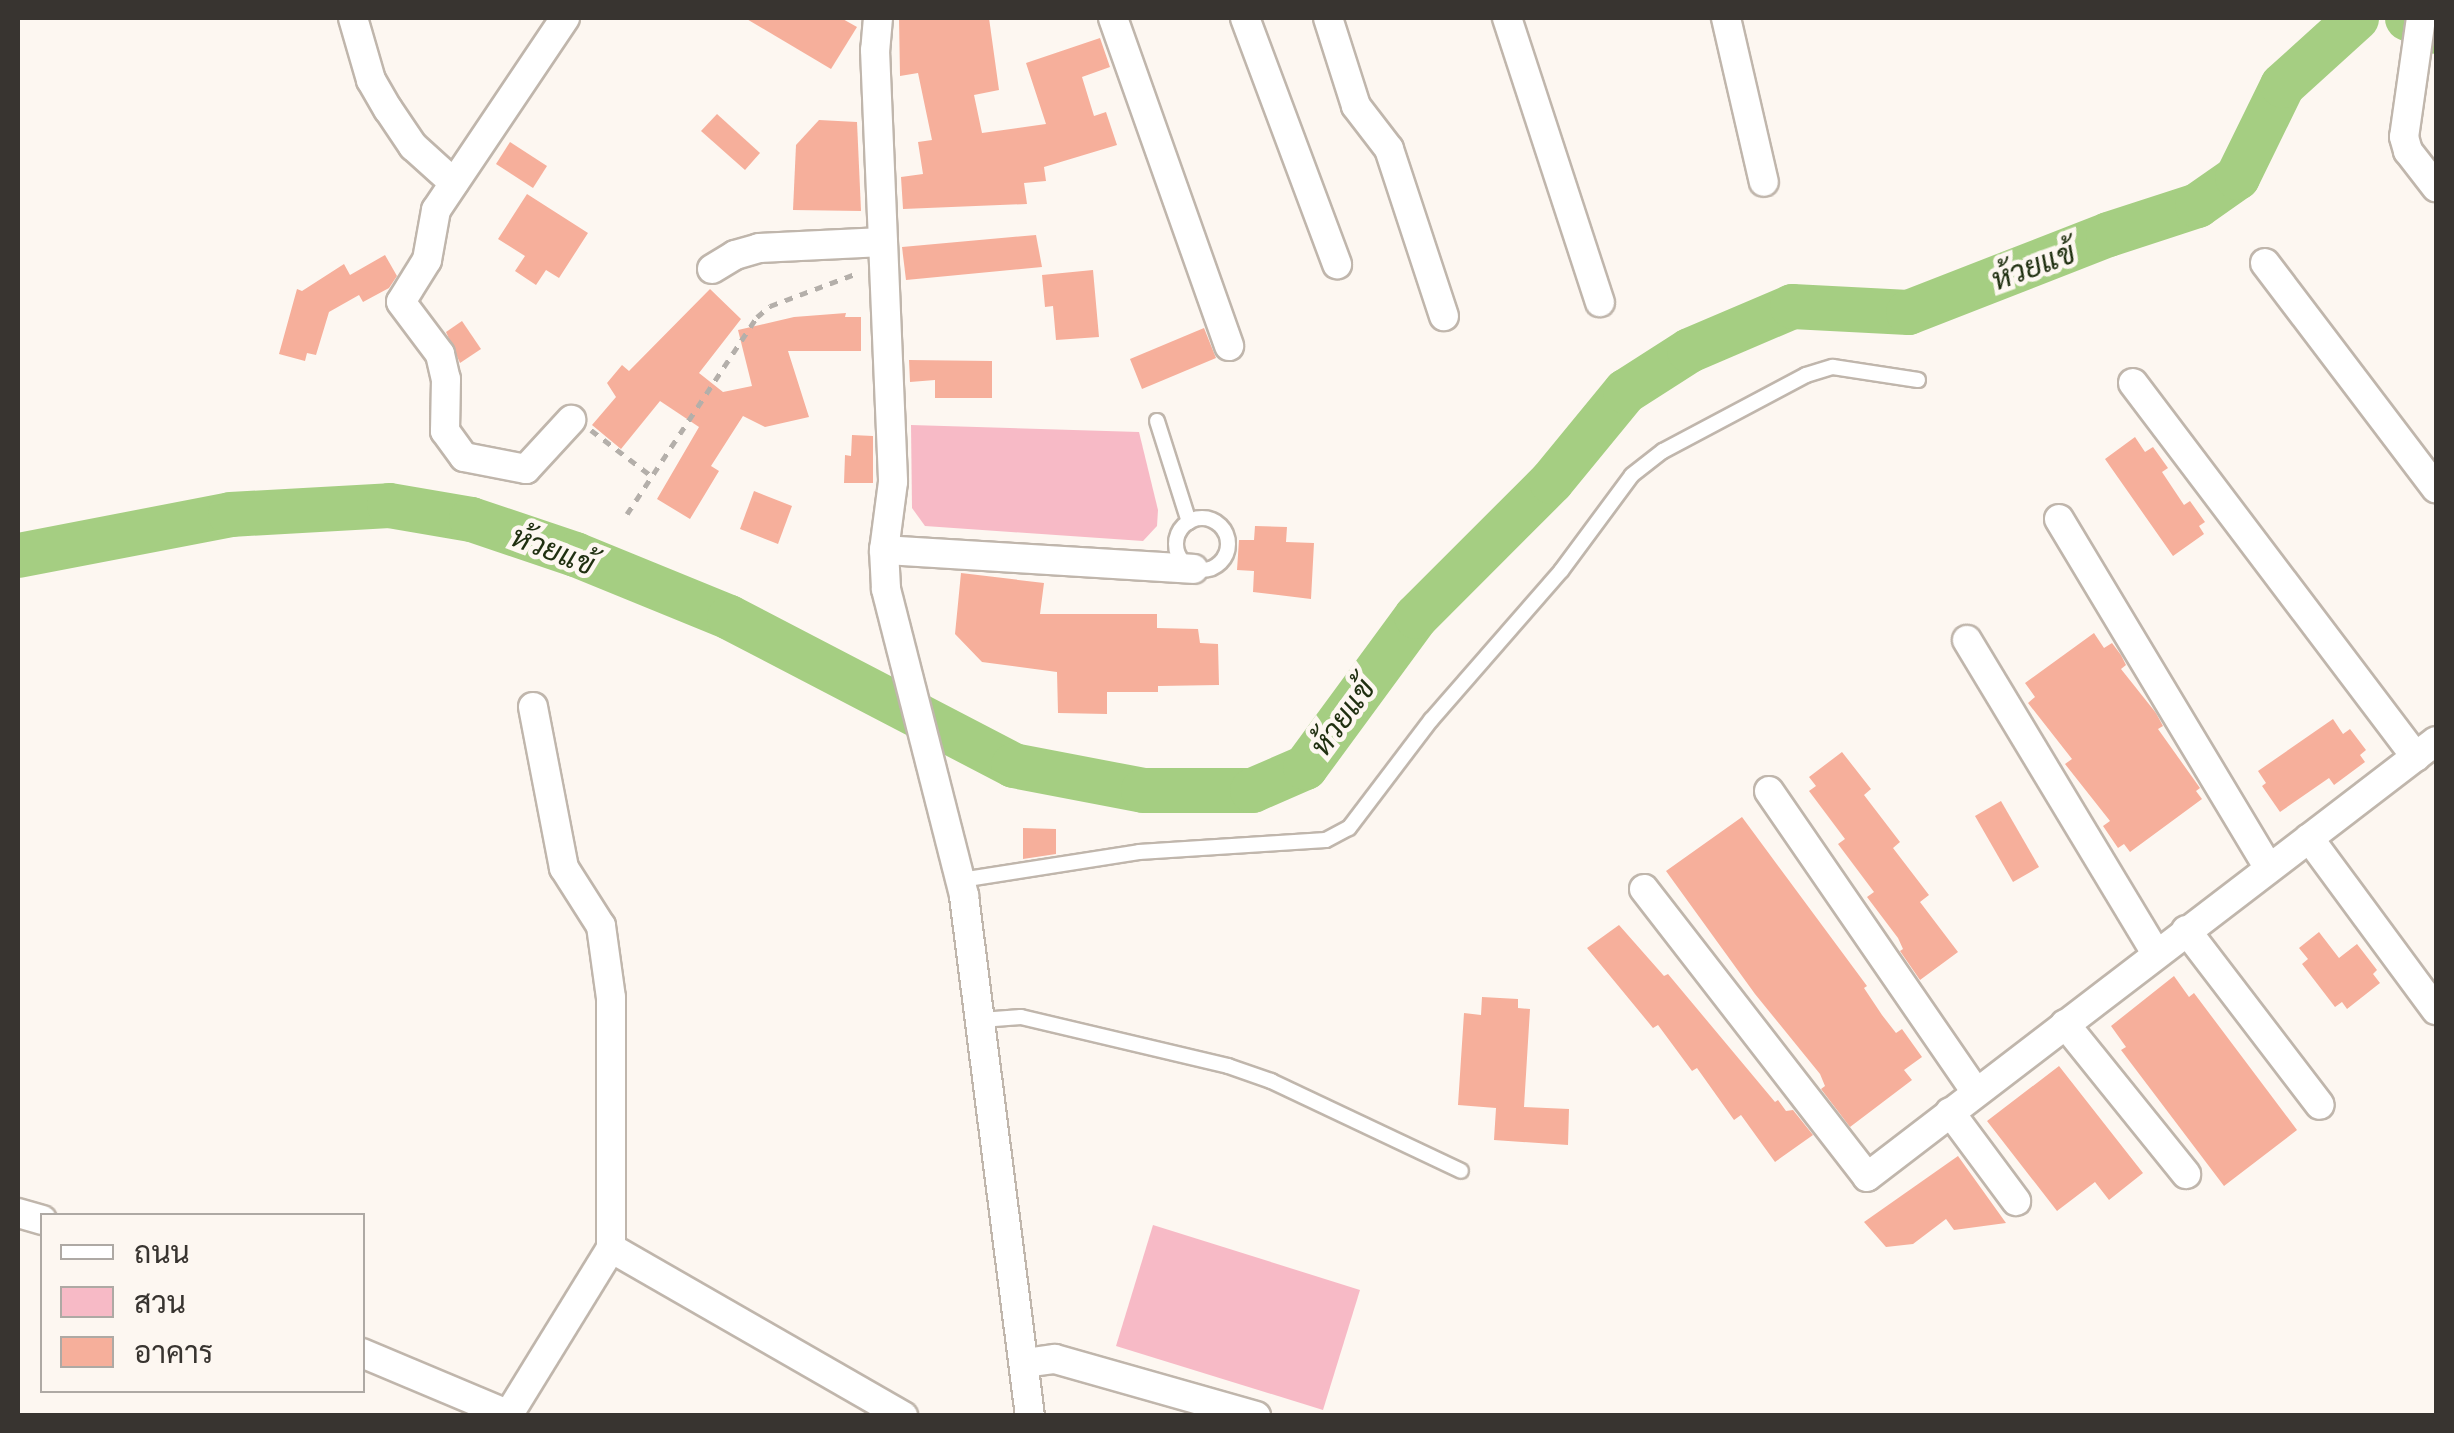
<!DOCTYPE html>
<meta charset="utf-8">
<style>
body{margin:0}
#map{position:relative;width:2454px;height:1433px;overflow:hidden;background:#fdf7f1;font-family:"Titillium Web",Sarabun,sans-serif}
div>[style]{position:absolute}
.green>*{inset:0;background:#f7bac6}
.river>*{height:45px;margin:-22.5px;padding:0 22.5px;transform-origin:22.5px;border-radius:22.5px;background:#a5ce82}
.building>*{inset:0;background:#f6af9b}
.path>*{height:5px;margin-top:-2.5px;transform-origin:0;background:repeating-linear-gradient(90deg,#b4afaa 0 8px,transparent 0 16px)}
.roads{filter:drop-shadow(2px 0 #c0b6ac) drop-shadow(-2px 0 #c0b6ac) drop-shadow(0 2px #c0b6ac) drop-shadow(0 -2px #c0b6ac)}
.service>*{height:14px;margin:-7px;padding:0 7px;transform-origin:7px;border-radius:7px;background:#fff}
.service>.ring{margin:-7px;padding:0;box-sizing:content-box;background:none;border:14px solid #fff;border-radius:50%}
.minor>*{height:28px;margin:-14px;padding:0 14px;transform-origin:14px;border-radius:14px;background:#fff}
span{translate:-50% -50%;white-space:nowrap;text-align:center;line-height:1.15;-webkit-text-stroke:9px #fdf7f1;paint-order:stroke}
.water-label{font-size:30px;color:#1f2f10;font-style:italic}
.frame{position:absolute;inset:0;border:20px solid #383430;pointer-events:none}
.legend{position:absolute;left:40px;top:1213px;width:325px;height:180px;box-sizing:border-box;background:#fdf7f1;border:2px solid #aea9a4;margin:0;padding:12px 18px;list-style:none;font-size:30px;color:#383430}
.legend li{display:flex;align-items:center;gap:20px;height:50px}
.legend b{width:50px;border:2px solid #aea9a4}
</style>
<div id="map">
<div class="green">
<i style="clip-path:polygon(911px 425px,1139px 432px,1158px 510px,1157px 526px,1143px 541px,925px 526px,912px 508px)"></i>
<i style="clip-path:polygon(1153px 1225px,1360px 1290px,1323px 1410px,1116px 1346px)"></i>
</div>
<div class="river">
<i style="left:2407px;top:18px;width:32px;rotate:24deg"></i>
<i style="left:18px;top:555px;width:216px;rotate:-10.9deg"></i>
<i style="left:230px;top:514px;width:159px;rotate:-3.2deg"></i>
<i style="left:389px;top:505px;width:83px;rotate:9.7deg"></i>
<i style="left:471px;top:519px;width:110px;rotate:18.6deg"></i>
<i style="left:575px;top:554px;width:166px;rotate:22.2deg"></i>
<i style="left:729px;top:617px;width:320px;rotate:27.5deg"></i>
<i style="left:1013px;top:765px;width:132px;rotate:10.9deg"></i>
<i style="left:1143px;top:790px;width:109px"></i>
<i style="left:1252px;top:790px;width:58px;rotate:-23.5deg"></i>
<i style="left:1305px;top:767px;width:187px;rotate:-53.7deg"></i>
<i style="left:1416px;top:616px;width:191px;rotate:-45deg"></i>
<i style="left:1551px;top:481px;width:117px;rotate:-50.6deg"></i>
<i style="left:1625px;top:391px;width:76px;rotate:-32.6deg"></i>
<i style="left:1689px;top:350px;width:112px;rotate:-23.1deg"></i>
<i style="left:1792px;top:306px;width:116px;rotate:3deg"></i>
<i style="left:1908px;top:312px;width:215px;rotate:-21.3deg"></i>
<i style="left:2108px;top:234px;width:94px;rotate:-18deg"></i>
<i style="left:2197px;top:205px;width:49px;rotate:-35deg"></i>
<i style="left:2237px;top:177px;width:102px;rotate:-63.9deg"></i>
<i style="left:2282px;top:85px;width:100px;rotate:-42.2deg"></i>
</div>
<div class="building">
<i style="clip-path:polygon(745px 18px,841px 18px,857px 27px,831px 69px)"></i>
<i style="clip-path:polygon(899px 18px,989px 18px,999px 90px,974px 95px,982px 133px,1046px 124px,1026px 63px,1100px 38px,1110px 67px,1082px 77px,1094px 116px,1106px 112px,1117px 145px,1044px 167px,1046px 181px,1024px 183px,1027px 204px,903px 209px,901px 177px,923px 174px,918px 142px,932px 140px,918px 73px,900px 76px)"></i>
<i style="clip-path:polygon(717px 114px,760px 153px,745px 170px,701px 131px)"></i>
<i style="clip-path:polygon(819px 120px,857px 122px,861px 211px,793px 210px,796px 145px)"></i>
<i style="clip-path:polygon(510px 142px,547px 166px,533px 188px,496px 164px)"></i>
<i style="clip-path:polygon(527px 194px,588px 233px,559px 278px,546px 270px,536px 285px,515px 271px,525px 256px,498px 239px)"></i>
<i style="clip-path:polygon(1036px 235px,1042px 267px,906px 280px,902px 247px)"></i>
<i style="clip-path:polygon(385px 255px,397px 276px,389px 288px,363px 302px,359px 295px,329px 312px,316px 355px,307px 353px,305px 361px,279px 354px,297px 289px,302px 291px,344px 264px,350px 275px)"></i>
<i style="clip-path:polygon(1093px 270px,1099px 337px,1056px 340px,1053px 306px,1045px 307px,1042px 275px)"></i>
<i style="clip-path:polygon(710px 289px,741px 319px,699px 373px,723px 392px,752px 386px,738px 330px,794px 317px,846px 313px,845px 317px,861px 317px,861px 351px,788px 351px,809px 417px,765px 427px,743px 416px,711px 466px,719px 471px,690px 519px,657px 499px,699px 427px,660px 401px,621px 449px,592px 425px,616px 397px,607px 383px,622px 365px,629px 371px)"></i>
<i style="clip-path:polygon(462px 321px,481px 349px,460px 363px,446px 332px)"></i>
<i style="clip-path:polygon(1204px 328px,1216px 358px,1142px 389px,1130px 359px)"></i>
<i style="clip-path:polygon(909px 360px,992px 361px,992px 398px,935px 398px,935px 380px,910px 382px)"></i>
<i style="clip-path:polygon(852px 435px,873px 436px,873px 483px,844px 483px,845px 455px,851px 456px)"></i>
<i style="clip-path:polygon(2135px 437px,2145px 452px,2153px 447px,2168px 468px,2162px 472px,2184px 505px,2190px 501px,2205px 522px,2199px 526px,2204px 534px,2173px 556px,2105px 459px)"></i>
<i style="clip-path:polygon(754px 491px,792px 506px,778px 544px,740px 529px)"></i>
<i style="clip-path:polygon(1255px 526px,1287px 527px,1286px 542px,1314px 543px,1311px 599px,1253px 592px,1254px 571px,1237px 570px,1239px 540px,1254px 540px)"></i>
<i style="clip-path:polygon(961px 573px,1044px 583px,1040px 614px,1157px 614px,1157px 628px,1198px 629px,1200px 643px,1218px 644px,1219px 685px,1158px 686px,1158px 692px,1107px 692px,1107px 714px,1058px 713px,1057px 672px,982px 662px,955px 634px)"></i>
<i style="clip-path:polygon(2094px 633px,2104px 648px,2112px 643px,2121px 655px,2126px 665px,2121px 669px,2156px 713px,2163px 726px,2158px 729px,2200px 788px,2196px 791px,2202px 799px,2130px 852px,2124px 844px,2118px 848px,2103px 826px,2110px 821px,2065px 764px,2072px 759px,2028px 703px,2035px 697px,2025px 683px)"></i>
<i style="clip-path:polygon(2333px 719px,2343px 734px,2350px 729px,2366px 750px,2360px 755px,2365px 762px,2334px 785px,2329px 778px,2280px 812px,2262px 786px,2266px 783px,2258px 771px)"></i>
<i style="clip-path:polygon(1842px 752px,1871px 789px,1864px 795px,1900px 842px,1893px 848px,1929px 895px,1920px 902px,1958px 952px,1920px 980px,1900px 951px,1903px 949px,1898px 938px,1867px 897px,1874px 892px,1838px 844px,1845px 839px,1809px 791px,1816px 786px,1809px 777px)"></i>
<i style="clip-path:polygon(2001px 801px,2039px 867px,2013px 882px,1975px 816px)"></i>
<i style="clip-path:polygon(1742px 817px,1867px 986px,1864px 988px,1882px 1015px,1896px 1033px,1902px 1029px,1922px 1057px,1904px 1070px,1912px 1080px,1850px 1127px,1821px 1089px,1825px 1086px,1820px 1074px,1755px 994px,1666px 871px)"></i>
<i style="clip-path:polygon(1023px 828px,1056px 829px,1056px 854px,1023px 859px)"></i>
<i style="clip-path:polygon(1619px 925px,1664px 976px,1668px 974px,1775px 1102px,1778px 1100px,1786px 1111px,1793px 1110px,1813px 1135px,1775px 1162px,1741px 1115px,1734px 1120px,1697px 1068px,1692px 1071px,1658px 1025px,1653px 1028px,1587px 948px)"></i>
<i style="clip-path:polygon(2319px 932px,2339px 958px,2357px 944px,2377px 970px,2373px 974px,2380px 983px,2347px 1009px,2342px 1002px,2335px 1007px,2302px 964px,2308px 959px,2299px 948px)"></i>
<i style="clip-path:polygon(2174px 976px,2189px 997px,2194px 993px,2297px 1130px,2224px 1186px,2121px 1050px,2126px 1047px,2111px 1026px)"></i>
<i style="clip-path:polygon(1482px 997px,1518px 999px,1518px 1008px,1530px 1009px,1524px 1107px,1569px 1109px,1568px 1145px,1494px 1140px,1496px 1108px,1458px 1105px,1464px 1013px,1481px 1015px)"></i>
<i style="clip-path:polygon(2059px 1066px,2143px 1173px,2109px 1200px,2095px 1182px,2057px 1211px,1987px 1121px)"></i>
<i style="clip-path:polygon(1958px 1156px,2006px 1223px,1954px 1230px,1946px 1219px,1913px 1244px,1886px 1247px,1864px 1222px)"></i>
</div>
<div class="path">
<i style="left:591px;top:430px;width:74px;rotate:37.3deg"></i>
<i style="left:627px;top:514px;width:236px;rotate:-56.6deg"></i>
<i style="left:757px;top:317px;width:17px;rotate:-40deg"></i>
<i style="left:770px;top:306px;width:94px;rotate:-20.6deg"></i>
</div>
<div class="roads">
<div class="service">
<i style="left:1157px;top:421px;width:106px;rotate:72.4deg"></i>
<i class="ring" style="left:1176px;top:518px;width:38px;height:38px"></i>
<i style="left:961px;top:880px;width:180px;rotate:-8.9deg"></i>
<i style="left:1139px;top:852px;width:187px;rotate:-3.7deg"></i>
<i style="left:1326px;top:840px;width:26px;rotate:-28deg"></i>
<i style="left:1349px;top:828px;width:136px;rotate:-52.8deg"></i>
<i style="left:1431px;top:720px;width:198px;rotate:-48.9deg"></i>
<i style="left:1561px;top:571px;width:119px;rotate:-53.5deg"></i>
<i style="left:1632px;top:475px;width:39px;rotate:-38deg"></i>
<i style="left:1663px;top:451px;width:162px;rotate:-28deg"></i>
<i style="left:1806px;top:375px;width:28px;rotate:-17deg"></i>
<i style="left:1833px;top:367px;width:86px;rotate:8.7deg"></i>
<i style="left:981px;top:1020px;width:40px;rotate:-4.3deg"></i>
<i style="left:1021px;top:1017px;width:213px;rotate:13.3deg"></i>
<i style="left:1228px;top:1066px;width:46px;rotate:19.2deg"></i>
<i style="left:1271px;top:1081px;width:210px;rotate:25.3deg"></i>
</div>
<div class="minor">
<i style="left:353px;top:18px;width:65px;rotate:73.8deg"></i>
<i style="left:371px;top:80px;width:34px;rotate:60deg"></i>
<i style="left:388px;top:109px;width:45px;rotate:56deg"></i>
<i style="left:413px;top:146px;width:55px;rotate:42.1deg"></i>
<i style="left:565px;top:18px;width:231px;rotate:123.9deg"></i>
<i style="left:436px;top:210px;width:51px;rotate:100.2deg"></i>
<i style="left:427px;top:260px;width:49px;rotate:121.8deg"></i>
<i style="left:401px;top:302px;width:65px;rotate:53.1deg"></i>
<i style="left:440px;top:354px;width:26px;rotate:77deg"></i>
<i style="left:446px;top:379px;width:52px;rotate:91.1deg"></i>
<i style="left:445px;top:431px;width:32px;rotate:54deg"></i>
<i style="left:464px;top:457px;width:63px;rotate:11deg"></i>
<i style="left:526px;top:469px;width:67px;rotate:-47.4deg"></i>
<i style="left:878px;top:18px;width:32px;rotate:95deg"></i>
<i style="left:875px;top:50px;width:432px;rotate:87.6deg"></i>
<i style="left:893px;top:482px;width:69px;rotate:97.5deg"></i>
<i style="left:884px;top:550px;width:39px;rotate:87deg"></i>
<i style="left:886px;top:589px;width:317px;rotate:75.7deg"></i>
<i style="left:964px;top:896px;width:524px;rotate:82.77deg"></i>
<i style="left:1113px;top:18px;width:348px;rotate:70.5deg"></i>
<i style="left:1245px;top:18px;width:263px;rotate:69.5deg"></i>
<i style="left:1328px;top:18px;width:92px;rotate:72.3deg"></i>
<i style="left:1356px;top:106px;width:54px;rotate:52.5deg"></i>
<i style="left:1389px;top:149px;width:176px;rotate:71.8deg"></i>
<i style="left:1507px;top:18px;width:299px;rotate:71.9deg"></i>
<i style="left:1726px;top:18px;width:168px;rotate:77deg"></i>
<i style="left:2421px;top:18px;width:120px;rotate:98.1deg"></i>
<i style="left:2404px;top:137px;width:15px;rotate:74deg"></i>
<i style="left:2408px;top:151px;width:46px;rotate:52.1deg"></i>
<i style="left:2265px;top:263px;width:283px;rotate:52.8deg"></i>
<i style="left:712px;top:269px;width:27px;rotate:-31deg"></i>
<i style="left:735px;top:255px;width:25px;rotate:-16deg"></i>
<i style="left:759px;top:248px;width:124px;rotate:-2.8deg"></i>
<i style="left:2133px;top:383px;width:469px;rotate:52.9deg"></i>
<i style="left:2059px;top:519px;width:407px;rotate:59deg"></i>
<i style="left:884px;top:550px;width:310px;rotate:3.5deg"></i>
<i style="left:1967px;top:640px;width:366px;rotate:58.9deg"></i>
<i style="left:1769px;top:791px;width:365px;rotate:55.5deg"></i>
<i style="left:2309px;top:838px;width:214px;rotate:53.6deg"></i>
<i style="left:1644px;top:889px;width:364px;rotate:52.2deg"></i>
<i style="left:1867px;top:1177px;width:717px;rotate:-37.46deg"></i>
<i style="left:2186px;top:930px;width:220px;rotate:52.6deg"></i>
<i style="left:2065px;top:1024px;width:193px;rotate:51.1deg"></i>
<i style="left:1950px;top:1112px;width:111px;rotate:53.4deg"></i>
<i style="left:18px;top:1213px;width:25px;rotate:16deg"></i>
<i style="left:611px;top:1248px;width:337px;rotate:29.9deg"></i>
<i style="left:362px;top:1353px;width:163px;rotate:22.8deg"></i>
<i style="left:1025px;top:1363px;width:30px;rotate:-8deg"></i>
<i style="left:1055px;top:1359px;width:209px;rotate:15.8deg"></i>
<i style="left:509px;top:1414px;width:195px;rotate:-58.4deg"></i>
<i style="left:611px;top:1248px;width:250px;rotate:-90deg"></i>
<i style="left:611px;top:998px;width:73px;rotate:-97.9deg"></i>
<i style="left:601px;top:926px;width:69px;rotate:-122.5deg"></i>
<i style="left:564px;top:868px;width:164px;rotate:-100.9deg"></i>
</div>
</div>
<div class="water-label">
<span style="left:2033px;top:266px;rotate:-20deg">ห้วยแข้</span>
<span style="left:553px;top:550px;rotate:21deg">ห้วยแข้</span>
<span style="left:1342px;top:717px;rotate:-54deg">ห้วยแข้</span>
</div>
<div class="frame"></div>
<ul class="legend">
<li><b style="height:12px;background:#fff"></b>ถนน</li>
<li><b style="height:28px;background:#f7bac6"></b>สวน</li>
<li><b style="height:28px;background:#f6af9b"></b>อาคาร</li>
</ul>
</div>
